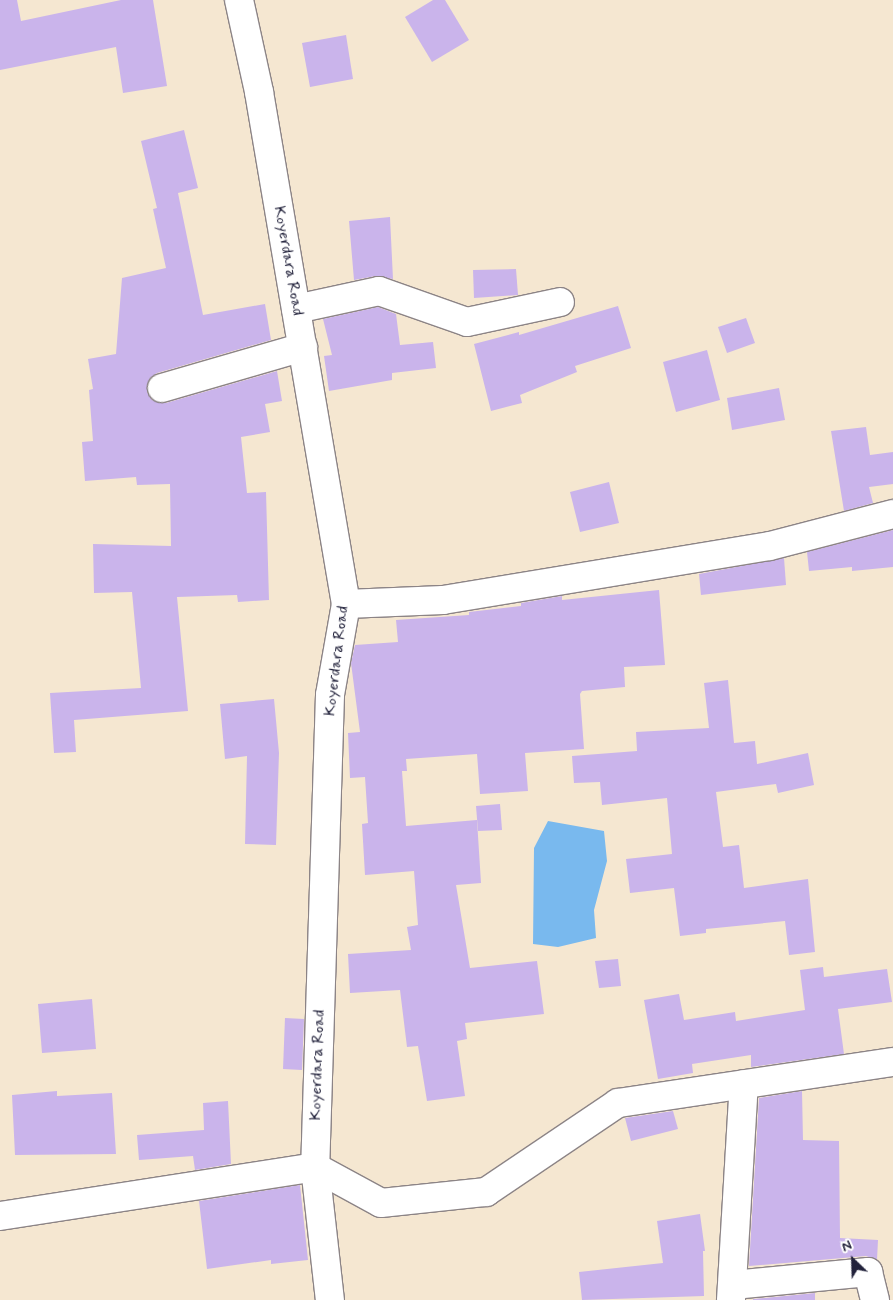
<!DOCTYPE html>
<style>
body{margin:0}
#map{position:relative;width:893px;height:1300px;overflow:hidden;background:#f5e7d1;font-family:Mynerve,sans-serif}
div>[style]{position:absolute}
.water>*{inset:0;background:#79b9ee}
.building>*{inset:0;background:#cab4eb}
.roads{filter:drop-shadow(1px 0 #8c8486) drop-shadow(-1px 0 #8c8486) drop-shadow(0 1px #8c8486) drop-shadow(0 -1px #8c8486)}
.street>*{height:28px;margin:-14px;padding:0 14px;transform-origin:14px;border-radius:14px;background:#fff}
span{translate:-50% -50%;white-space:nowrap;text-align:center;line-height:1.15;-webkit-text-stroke:5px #fff;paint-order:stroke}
.street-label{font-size:16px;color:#22223b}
.north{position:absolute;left:828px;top:1235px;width:50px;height:50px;-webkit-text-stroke:4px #fff;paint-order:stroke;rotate:336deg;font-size:14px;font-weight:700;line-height:20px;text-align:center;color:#22223b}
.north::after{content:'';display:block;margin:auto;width:18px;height:22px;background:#22223b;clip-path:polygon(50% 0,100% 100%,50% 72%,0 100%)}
</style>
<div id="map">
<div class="water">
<i style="clip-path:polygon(548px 821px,604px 831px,607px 861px,594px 910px,596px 938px,558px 947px,533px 944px,534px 848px)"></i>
</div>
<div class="building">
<i style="clip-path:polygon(0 0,17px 0,21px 21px,121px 0,153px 0,167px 86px,123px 93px,116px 47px,0 70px)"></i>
<i style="clip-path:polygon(433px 0,445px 0,469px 40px,432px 62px,405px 17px)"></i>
<i style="clip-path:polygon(346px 35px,353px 79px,310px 87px,302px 43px)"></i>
<i style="clip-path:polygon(184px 130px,198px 188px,178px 193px,203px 315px,265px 304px,271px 340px,157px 373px,150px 378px,147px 392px,152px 400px,166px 403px,277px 371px,282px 401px,265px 404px,270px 432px,241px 437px,247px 493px,266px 492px,269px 600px,238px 602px,237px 595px,177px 597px,188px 711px,74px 720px,76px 752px,54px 753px,50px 693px,141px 688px,132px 592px,94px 593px,93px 544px,171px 546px,170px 484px,137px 485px,136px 477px,85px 481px,82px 442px,93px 441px,89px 390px,93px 389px,88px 359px,116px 354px,122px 278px,166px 268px,153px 209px,157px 208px,141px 141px)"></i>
<i style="clip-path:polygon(390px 217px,393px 279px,376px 276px,354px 280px,349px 221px)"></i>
<i style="clip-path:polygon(516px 269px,518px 295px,474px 298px,473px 270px)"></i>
<i style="clip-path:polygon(618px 306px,631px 348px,575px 366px,577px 372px,520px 395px,522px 403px,491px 411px,474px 344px,519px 332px,519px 335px)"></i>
<i style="clip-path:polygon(378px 307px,396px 314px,400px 345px,433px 342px,436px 368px,392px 373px,392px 380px,329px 391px,324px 356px,332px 355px,323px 319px)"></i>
<i style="clip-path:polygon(746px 318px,755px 343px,727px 353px,718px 327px)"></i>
<i style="clip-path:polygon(707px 350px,720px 400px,676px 412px,663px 362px)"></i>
<i style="clip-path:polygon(779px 388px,785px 420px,732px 430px,727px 398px)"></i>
<i style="clip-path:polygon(866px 427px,870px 455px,893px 452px,893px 484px,869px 487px,873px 503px,844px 511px,831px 431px)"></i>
<i style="clip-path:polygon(609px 482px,619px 523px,580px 532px,570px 492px)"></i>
<i style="clip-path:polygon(893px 530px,893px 567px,852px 571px,852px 567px,809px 571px,807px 552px)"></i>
<i style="clip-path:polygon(784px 558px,786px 585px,701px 595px,699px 574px)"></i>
<i style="clip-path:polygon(659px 590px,665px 665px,624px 667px,625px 687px,582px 691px,580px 694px,584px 749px,525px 753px,528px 791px,480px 794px,477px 754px,406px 759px,407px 771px,402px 771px,406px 826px,477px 820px,481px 883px,456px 885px,470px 968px,537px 961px,544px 1014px,465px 1023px,467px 1039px,457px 1041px,465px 1096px,427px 1101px,418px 1046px,407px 1047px,400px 990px,350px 993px,348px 954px,411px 950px,407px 927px,418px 925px,414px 871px,365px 875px,362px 824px,368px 823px,365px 777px,350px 778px,348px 733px,360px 732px,351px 663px,355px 645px,398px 642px,396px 620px,469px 615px,469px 612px,521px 606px,521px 603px,562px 596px,562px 600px)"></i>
<i style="clip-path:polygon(728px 680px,734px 743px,755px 741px,757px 764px,808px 753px,814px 785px,778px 793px,776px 784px,716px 792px,723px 847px,739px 845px,744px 888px,808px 879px,815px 952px,789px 955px,785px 921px,706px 929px,706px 933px,680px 936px,674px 888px,630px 893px,626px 859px,672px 854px,667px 798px,602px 805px,600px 782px,574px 783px,572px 756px,637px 751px,636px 732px,709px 728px,704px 683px)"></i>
<i style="clip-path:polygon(274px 699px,279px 753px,276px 845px,245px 844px,247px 756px,225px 759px,220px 704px)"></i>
<i style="clip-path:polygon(500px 804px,502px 830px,478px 831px,476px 806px)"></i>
<i style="clip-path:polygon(618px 959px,621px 986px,599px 988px,595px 961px)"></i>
<i style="clip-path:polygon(823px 967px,824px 977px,887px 969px,892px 1002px,838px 1009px,844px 1054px,751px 1067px,751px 1055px,692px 1064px,693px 1073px,658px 1079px,644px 1000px,679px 994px,684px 1020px,735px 1012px,736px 1021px,805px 1010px,800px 970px)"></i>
<i style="clip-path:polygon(92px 999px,96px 1049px,42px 1053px,38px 1004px)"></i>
<i style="clip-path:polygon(285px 1018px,304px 1019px,302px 1070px,283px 1069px)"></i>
<i style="clip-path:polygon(57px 1091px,57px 1096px,112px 1093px,116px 1154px,15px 1155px,12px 1095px)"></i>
<i style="clip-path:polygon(802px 1091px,803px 1140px,839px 1141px,840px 1238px,878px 1240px,877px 1260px,866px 1256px,749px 1266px,759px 1098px)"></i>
<i style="clip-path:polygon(228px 1101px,231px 1164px,195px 1170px,193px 1156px,139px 1160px,137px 1135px,204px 1130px,203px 1103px)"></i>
<i style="clip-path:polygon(673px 1111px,678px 1129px,631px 1141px,625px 1118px)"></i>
<i style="clip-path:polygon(300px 1185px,308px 1260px,271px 1264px,271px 1260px,207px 1269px,199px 1201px)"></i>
<i style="clip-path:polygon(700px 1214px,705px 1251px,703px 1251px,704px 1296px,582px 1300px,579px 1272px,663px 1263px,657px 1221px)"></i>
<i style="clip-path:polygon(815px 1293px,815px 1300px,753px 1300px,753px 1299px)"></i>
</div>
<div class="roads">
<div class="street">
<i style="left:239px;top:0;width:94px;rotate:77.7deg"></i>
<i style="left:259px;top:92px;width:519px;rotate:80.36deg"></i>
<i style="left:346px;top:604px;width:92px;rotate:100deg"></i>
<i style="left:330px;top:695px;width:472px;rotate:91.8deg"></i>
<i style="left:315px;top:1167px;width:134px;rotate:83.6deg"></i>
<i style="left:296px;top:309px;width:85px;rotate:-12.2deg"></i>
<i style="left:379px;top:291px;width:93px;rotate:19.4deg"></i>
<i style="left:467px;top:322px;width:95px;rotate:-12.1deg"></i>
<i style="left:162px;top:388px;width:147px;rotate:-16.2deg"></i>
<i style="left:346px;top:604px;width:97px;rotate:-2.4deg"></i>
<i style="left:443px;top:600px;width:331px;rotate:-9.4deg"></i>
<i style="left:770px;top:546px;width:127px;rotate:-14.6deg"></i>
<i style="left:0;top:1216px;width:319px;rotate:-8.8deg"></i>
<i style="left:315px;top:1167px;width:75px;rotate:28.6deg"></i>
<i style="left:381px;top:1203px;width:106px;rotate:-6deg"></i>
<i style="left:486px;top:1192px;width:159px;rotate:-34deg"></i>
<i style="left:618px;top:1103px;width:278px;rotate:-8.5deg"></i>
<i style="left:733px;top:1285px;width:136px;rotate:-5.5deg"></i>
<i style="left:868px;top:1272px;width:29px;rotate:76deg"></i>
<i style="left:731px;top:1300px;width:216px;rotate:-86.6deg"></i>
</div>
</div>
<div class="street-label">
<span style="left:288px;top:261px;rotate:80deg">Koyerdara Road</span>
<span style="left:337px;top:661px;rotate:-83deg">Koyerdara Road</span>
<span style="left:318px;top:1065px;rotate:-88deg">Koyerdara Road</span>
</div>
<div class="north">N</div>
</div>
